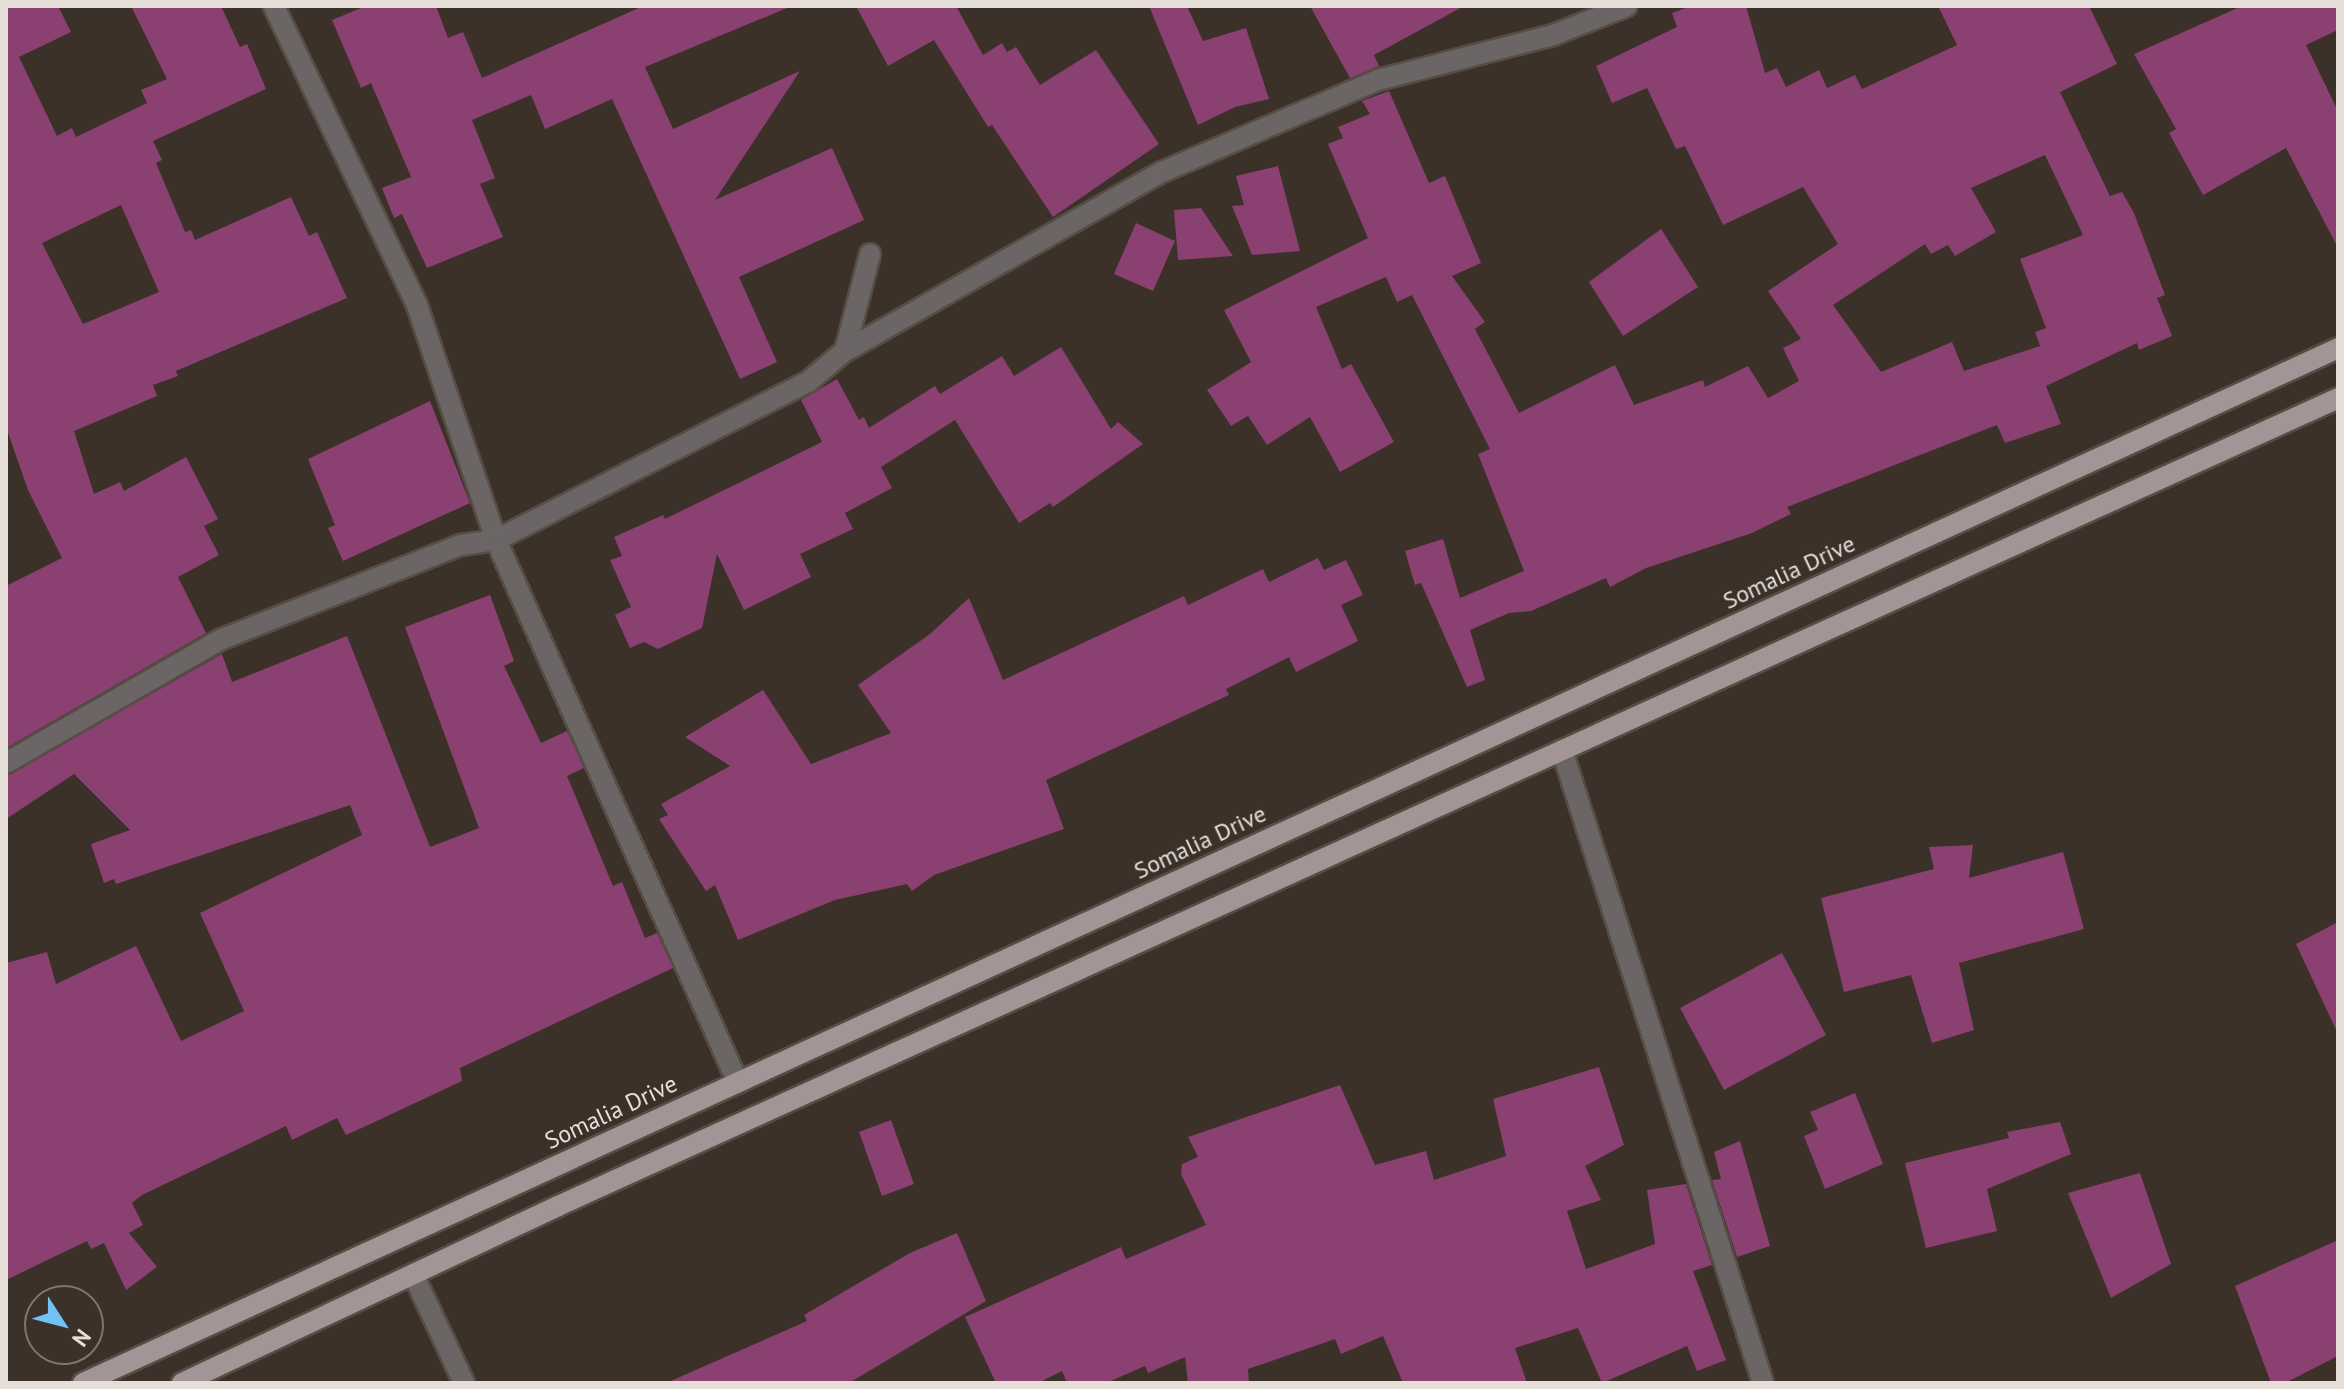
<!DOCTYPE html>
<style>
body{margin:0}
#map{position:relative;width:2344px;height:1389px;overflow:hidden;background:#3b3129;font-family:"PT Sans",sans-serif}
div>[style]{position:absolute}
.building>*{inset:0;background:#8a4070}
.roads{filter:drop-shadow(2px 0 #564d45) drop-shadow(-2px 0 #564d45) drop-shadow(0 2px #564d45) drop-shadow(0 -2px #564d45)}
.minor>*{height:20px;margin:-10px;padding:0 10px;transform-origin:10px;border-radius:10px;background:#6c6565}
.primary>*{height:20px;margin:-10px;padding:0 10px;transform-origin:10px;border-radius:10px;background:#a39595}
span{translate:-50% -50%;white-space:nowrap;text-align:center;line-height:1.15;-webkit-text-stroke:7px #3b3129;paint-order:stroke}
.street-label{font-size:24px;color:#e5ded9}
.frame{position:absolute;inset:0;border:8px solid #e5ded9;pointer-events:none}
.north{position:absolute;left:24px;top:1285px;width:80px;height:80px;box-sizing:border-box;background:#3b3129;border:2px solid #7f766f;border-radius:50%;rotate:126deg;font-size:22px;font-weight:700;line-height:32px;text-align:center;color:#e5ded9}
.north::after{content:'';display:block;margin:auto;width:28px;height:36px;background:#71c1f5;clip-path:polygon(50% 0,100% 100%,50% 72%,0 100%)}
</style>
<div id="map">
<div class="building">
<i style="clip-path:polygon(evenodd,6px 6px,58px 6px,71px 32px,19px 57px,57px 136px,72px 128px,76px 137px,147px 103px,141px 90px,167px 79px,131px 6px,221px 6px,240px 47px,247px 44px,266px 89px,153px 141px,162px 160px,156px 163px,185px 232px,191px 230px,195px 240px,291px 197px,309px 236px,317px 232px,347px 298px,176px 371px,178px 376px,153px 385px,157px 396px,74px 431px,94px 494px,120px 482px,124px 491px,186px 457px,218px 519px,204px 526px,219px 555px,178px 577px,206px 633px,6px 748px,6px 586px,62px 558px,28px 490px,6px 427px,6px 6px,121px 205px,159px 292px,83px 324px,42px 243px,121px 205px)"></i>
<i style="clip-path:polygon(366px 6px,436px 6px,448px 38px,463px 32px,482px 78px,643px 6px,792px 6px,645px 67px,673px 129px,800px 71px,715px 200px,832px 148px,864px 220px,739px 277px,777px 362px,740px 379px,612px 99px,545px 129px,531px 95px,472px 120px,495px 178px,480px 184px,503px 237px,427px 268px,402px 214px,394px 218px,382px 188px,411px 177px,371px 83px,361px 88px,332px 20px)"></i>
<i style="clip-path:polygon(856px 6px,956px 6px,983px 55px,1002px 43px,1007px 52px,1016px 47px,1040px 85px,1096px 50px,1159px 144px,1053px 217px,992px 125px,988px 127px,934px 40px,888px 66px)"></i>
<i style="clip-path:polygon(1149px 6px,1187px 6px,1203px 41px,1246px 28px,1269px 99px,1235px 107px,1198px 125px)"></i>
<i style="clip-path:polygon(1310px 6px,1464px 6px,1374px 55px,1379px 66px,1350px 78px)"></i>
<i style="clip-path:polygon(evenodd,1691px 6px,1746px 6px,1765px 73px,1777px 68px,1786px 87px,1819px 70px,1827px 88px,1855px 75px,1862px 89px,1957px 45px,1938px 6px,2089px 6px,2117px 64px,2060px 92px,2110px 196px,2122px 192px,2134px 213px,2165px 295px,2157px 298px,2172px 336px,2139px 350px,2137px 343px,2046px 386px,2061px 424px,2005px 443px,1997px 425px,1787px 507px,1791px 514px,1752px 533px,1646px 568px,1610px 587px,1606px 578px,1531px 611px,1509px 613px,1470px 630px,1485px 680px,1467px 687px,1421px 583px,1415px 585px,1405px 551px,1443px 539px,1460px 598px,1524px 571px,1478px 454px,1490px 449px,1412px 295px,1397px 302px,1386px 277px,1316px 307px,1342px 369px,1351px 364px,1394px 442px,1340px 472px,1310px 417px,1267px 445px,1248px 416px,1231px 426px,1207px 390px,1251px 362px,1224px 310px,1368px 238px,1328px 144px,1343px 138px,1338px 127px,1370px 114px,1362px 101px,1389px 91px,1429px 183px,1445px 176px,1481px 263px,1452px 276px,1485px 322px,1475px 329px,1519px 413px,1615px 365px,1634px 405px,1703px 380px,1705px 387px,1748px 366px,1768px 398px,1799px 381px,1783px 348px,1801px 339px,1768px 291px,1838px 244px,1803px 187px,1723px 225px,1685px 146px,1676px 149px,1647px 88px,1612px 103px,1596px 66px,1677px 27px,1672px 13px,1691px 6px,2045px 155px,2083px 235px,2020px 259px,2046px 328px,2035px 332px,2040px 346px,1964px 371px,1952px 342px,1881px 372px,1833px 305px,1925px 244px,1931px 254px,1948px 245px,1955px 256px,1996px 232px,1971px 188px,2045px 155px)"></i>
<i style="clip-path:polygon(2242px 6px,2338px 6px,2338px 30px,2306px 45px,2338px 111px,2338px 248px,2286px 148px,2203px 195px,2169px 133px,2176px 129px,2134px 54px)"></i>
<i style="clip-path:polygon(1278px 166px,1300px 251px,1252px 255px,1232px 206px,1244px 205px,1236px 176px)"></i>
<i style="clip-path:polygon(1201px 208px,1233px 256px,1178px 260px,1174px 210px)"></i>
<i style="clip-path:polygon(1136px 223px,1175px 241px,1153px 291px,1114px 274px)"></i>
<i style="clip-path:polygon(1661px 229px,1698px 287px,1623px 336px,1589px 282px)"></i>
<i style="clip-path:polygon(1061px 347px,1111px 429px,1118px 422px,1143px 444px,1053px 507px,1050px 503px,1019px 523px,955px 420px,881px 467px,892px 488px,845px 513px,853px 529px,800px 554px,811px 577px,744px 610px,717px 554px,702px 628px,658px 649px,644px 642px,630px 648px,615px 615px,631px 607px,610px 560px,622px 556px,614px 537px,663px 515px,665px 519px,822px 442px,801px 400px,837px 379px,859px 420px,864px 417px,869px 428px,935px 386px,940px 394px,1002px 356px,1014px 376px)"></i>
<i style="clip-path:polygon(430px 401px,470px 503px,343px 561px,328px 528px,335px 525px,308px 459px)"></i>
<i style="clip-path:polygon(1318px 558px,1324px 570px,1346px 560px,1363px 595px,1341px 605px,1358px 641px,1296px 672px,1289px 657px,1226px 689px,1229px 695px,1046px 780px,1064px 829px,934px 875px,912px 891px,907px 884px,835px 900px,738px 940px,715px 885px,706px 891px,659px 819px,668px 815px,661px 804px,730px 766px,685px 737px,763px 690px,811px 764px,891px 733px,858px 685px,930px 634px,969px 598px,1003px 680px,1184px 596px,1188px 605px,1263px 569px,1269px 582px)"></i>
<i style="clip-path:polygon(490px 595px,514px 661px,504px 666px,541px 743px,567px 731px,584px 768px,567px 776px,613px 886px,622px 882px,645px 938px,657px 933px,673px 968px,460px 1068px,462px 1081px,364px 1127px,346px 1135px,337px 1118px,292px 1140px,286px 1126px,142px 1195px,132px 1203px,143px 1225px,129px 1233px,157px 1267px,126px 1290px,104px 1243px,91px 1249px,87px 1241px,6px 1280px,6px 963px,47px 952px,56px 984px,136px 946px,181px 1041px,244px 1011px,200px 913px,362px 835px,350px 805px,116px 884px,114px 879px,104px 883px,91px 844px,130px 830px,74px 774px,6px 819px,6px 776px,222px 654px,232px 682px,347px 636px,430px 847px,479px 828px,405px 627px)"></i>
<i style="clip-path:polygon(1973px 845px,1969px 878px,2063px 852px,2084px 929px,1959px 963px,1974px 1030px,1932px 1043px,1911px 975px,1844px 992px,1821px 898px,1934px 869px,1929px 847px)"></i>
<i style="clip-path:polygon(2338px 922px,2338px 1034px,2296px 944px)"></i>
<i style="clip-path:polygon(1782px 953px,1826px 1035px,1724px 1090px,1680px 1008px)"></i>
<i style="clip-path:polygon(1599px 1067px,1624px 1145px,1585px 1166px,1601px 1200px,1567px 1211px,1586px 1269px,1655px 1244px,1647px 1190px,1686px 1184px,1712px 1265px,1693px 1271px,1726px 1360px,1697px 1371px,1687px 1346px,1602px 1383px,1578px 1328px,1515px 1348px,1527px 1383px,1403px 1383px,1383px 1336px,1341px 1354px,1335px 1339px,1248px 1369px,1249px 1383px,1188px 1383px,1185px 1357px,1148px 1373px,1145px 1366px,1106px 1383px,1067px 1383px,1062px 1371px,1038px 1383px,996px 1383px,965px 1317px,1121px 1247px,1126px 1259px,1206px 1225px,1181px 1174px,1182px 1164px,1198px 1157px,1188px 1137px,1340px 1085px,1375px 1165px,1426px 1151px,1434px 1180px,1506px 1156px,1493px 1099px)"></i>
<i style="clip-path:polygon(1855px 1093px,1883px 1164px,1825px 1189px,1804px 1136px,1818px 1130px,1810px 1112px)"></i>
<i style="clip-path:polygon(891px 1120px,914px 1184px,882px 1196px,859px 1132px)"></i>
<i style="clip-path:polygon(2060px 1122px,2071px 1154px,1987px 1189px,1997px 1231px,1926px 1248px,1905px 1163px,2009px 1138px,2007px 1132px)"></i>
<i style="clip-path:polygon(1740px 1141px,1770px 1246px,1737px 1257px,1712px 1180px,1721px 1179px,1714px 1152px)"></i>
<i style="clip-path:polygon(2140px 1173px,2171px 1264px,2111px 1298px,2068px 1193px)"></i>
<i style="clip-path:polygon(957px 1233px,986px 1301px,849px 1383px,666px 1383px,807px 1321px,804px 1315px,910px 1253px)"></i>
<i style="clip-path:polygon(2338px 1240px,2338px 1356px,2285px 1383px,2271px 1383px,2235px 1286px)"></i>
</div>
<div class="roads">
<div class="minor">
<i style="left:845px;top:351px;width:364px;rotate:-29.5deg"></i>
<i style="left:1162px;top:172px;width:235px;rotate:-23.1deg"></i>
<i style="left:1378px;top:80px;width:181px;rotate:-14.4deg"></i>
<i style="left:1553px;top:35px;width:79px;rotate:-21.4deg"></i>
<i style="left:1562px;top:750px;width:664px;rotate:72.38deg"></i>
<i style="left:6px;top:763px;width:249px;rotate:-29.9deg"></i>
<i style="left:222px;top:639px;width:257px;rotate:-21.5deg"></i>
<i style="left:461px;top:545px;width:35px;rotate:-8deg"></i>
<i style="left:496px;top:540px;width:248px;rotate:-108.6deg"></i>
<i style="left:417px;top:305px;width:331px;rotate:-115.6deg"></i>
<i style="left:738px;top:1083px;width:594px;rotate:-114.02deg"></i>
<i style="left:496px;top:540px;width:350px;rotate:-26.9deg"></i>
<i style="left:808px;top:382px;width:48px;rotate:-40deg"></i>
<i style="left:845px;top:351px;width:100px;rotate:-75.5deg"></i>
<i style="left:413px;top:1274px;width:120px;rotate:64.9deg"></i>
</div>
<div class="primary">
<i style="left:83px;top:1383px;width:2481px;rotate:-24.65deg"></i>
<i style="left:182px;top:1383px;width:416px;rotate:-25.2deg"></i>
<i style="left:558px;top:1206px;width:1955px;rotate:-24.41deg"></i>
</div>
</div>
<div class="street-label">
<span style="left:1789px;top:572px;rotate:-25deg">Somalia Drive</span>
<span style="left:1200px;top:842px;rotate:-25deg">Somalia Drive</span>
<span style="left:611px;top:1112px;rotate:-25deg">Somalia Drive</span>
</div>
<div class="frame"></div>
<div class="north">N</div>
</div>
